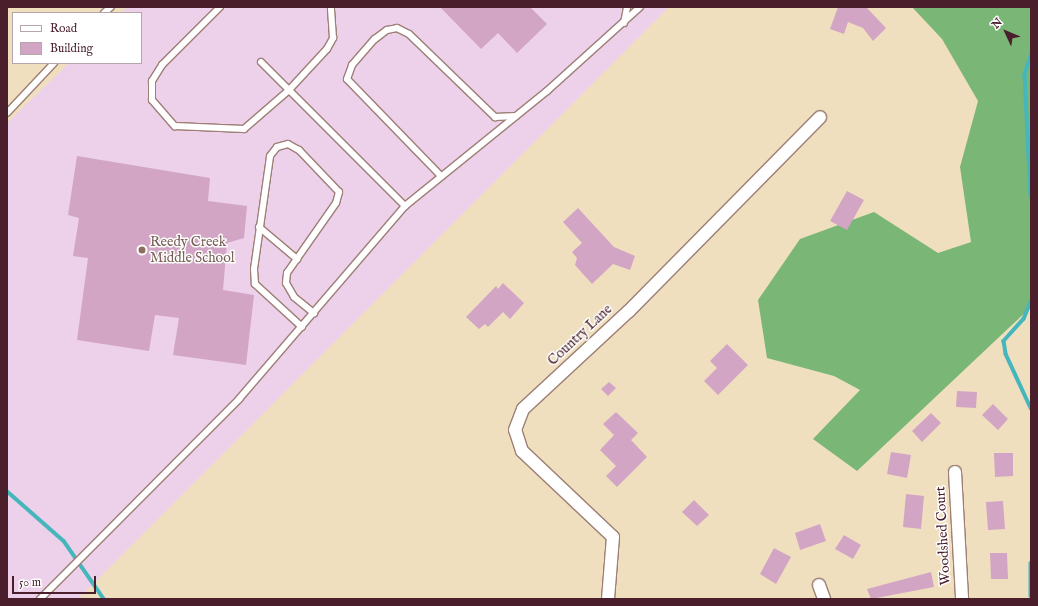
<!DOCTYPE html>
<style>
body{margin:0}
#map{position:relative;width:1038px;height:606px;overflow:hidden;background:#f0dfbf;font-family:"IM FELL English",serif}
div>[style]{position:absolute}
.built>*{inset:0;background:#edd0e9}
.forest>*{inset:0;background:#7ab676}
.stream>*{height:3.5px;margin:-1.75px;padding:0 1.75px;transform-origin:1.75px;border-radius:1.75px;background:#46b6bd}
.building>*{inset:0;background:#d3a5c4}
.roads{filter:drop-shadow(1px 0 #9d7f75) drop-shadow(-1px 0 #9d7f75) drop-shadow(0 1px #9d7f75) drop-shadow(0 -1px #9d7f75)}
.lane>*{height:6px;margin:-3px;padding:0 3px;transform-origin:3px;border-radius:3px;background:#fff}
.street>*{height:12px;margin:-6px;padding:0 6px;transform-origin:6px;border-radius:6px;background:#fff}
.dots>*{width:11px;height:11px;translate:-50% -50%;box-sizing:border-box;border:2px solid #fff;border-radius:50%}
span{translate:-50% -50%;white-space:nowrap;text-align:center;line-height:1.15;-webkit-text-stroke:3px #fff;paint-order:stroke}
.education-label{font-size:14px;color:#785e54}
.left{translate:0 -50%;text-align:left}
.street-label{font-size:14px;color:#4a1f2b}
.frame{position:absolute;inset:0;border:8px solid #4a1f2b;pointer-events:none}
.legend{position:absolute;left:12px;top:12px;width:130px;height:52px;box-sizing:border-box;background:#fff;border:1px solid #b7a5aa;margin:0;padding:5px 7px;list-style:none;font-size:12px;color:#4a1f2b}
.legend li{display:flex;align-items:center;gap:8px;height:20px}
.legend b{width:20px;border:1px solid #b7a5aa}
.north{position:absolute;left:986px;top:12px;width:40px;height:40px;-webkit-text-stroke:3px #fff;paint-order:stroke;rotate:314deg;font-size:11px;font-weight:700;line-height:16px;text-align:center;color:#4a1f2b}
.north::after{content:'';display:block;margin:auto;width:14px;height:18px;background:#4a1f2b;clip-path:polygon(50% 0,100% 100%,50% 72%,0 100%)}
.scale{position:absolute;left:12px;top:576px;width:84px;height:18px;box-sizing:border-box;border:2px solid #4a1f2b;border-top:0;padding-left:5px;font-size:12px;line-height:14px;white-space:nowrap;color:#4a1f2b;-webkit-text-stroke:3px #fff;paint-order:stroke}
</style>
<div id="map">
<div class="built">
<i style="clip-path:polygon(127px 7px,669px 7px,78px 599px,7px 599px,7px 123px,69px 63px,141px 63px,141px 13px,121px 13px)"></i>
</div>
<div class="forest">
<i style="clip-path:polygon(912px 7px,1031px 7px,1031px 307px,857px 471px,813px 439px,860px 390px,834px 376px,767px 358px,758px 300px,800px 239px,874px 212px,938px 253px,971px 242px,960px 167px,978px 101px,942px 39px)"></i>
</div>
<div class="stream">
<i style="left:1031px;top:56px;width:20px;rotate:108deg"></i>
<i style="left:1025px;top:75px;width:121px;rotate:87.2deg"></i>
<i style="left:1031px;top:302px;width:18px;rotate:112deg"></i>
<i style="left:1024px;top:319px;width:30px;rotate:132deg"></i>
<i style="left:1004px;top:341px;width:13px;rotate:81deg"></i>
<i style="left:1006px;top:354px;width:60px;rotate:65.2deg"></i>
<i style="left:7px;top:491px;width:76px;rotate:41.3deg"></i>
<i style="left:64px;top:541px;width:70px;rotate:55.4deg"></i>
<i style="left:1031px;top:563px;width:33px;rotate:90deg"></i>
</div>
<div class="building">
<i style="clip-path:polygon(440px 7px,530px 7px,547px 24px,517px 53px,498px 33px,481px 49px)"></i>
<i style="clip-path:polygon(838px 7px,867px 8px,886px 28px,873px 41px,863px 28px,848px 22px,844px 34px,830px 29px)"></i>
<i style="clip-path:polygon(77px 156px,210px 178px,208px 201px,247px 206px,244px 238px,227px 243px,223px 290px,254px 295px,246px 365px,173px 355px,179px 318px,155px 315px,149px 351px,77px 340px,88px 258px,73px 256px,79px 218px,68px 215px)"></i>
<i style="clip-path:polygon(847px 191px,864px 200px,847px 230px,830px 221px)"></i>
<i style="clip-path:polygon(578px 208px,614px 247px,635px 256px,630px 270px,613px 264px,592px 284px,575px 265px,577px 258px,572px 252px,582px 243px,563px 222px)"></i>
<i style="clip-path:polygon(503px 283px,524px 303px,510px 319px,503px 312px,488px 327px,485px 324px,479px 329px,466px 317px,496px 286px,498px 289px)"></i>
<i style="clip-path:polygon(727px 344px,748px 365px,718px 395px,704px 381px,717px 368px,710px 361px)"></i>
<i style="clip-path:polygon(609px 382px,616px 388px,608px 396px,601px 389px)"></i>
<i style="clip-path:polygon(957px 391px,977px 392px,976px 408px,956px 407px)"></i>
<i style="clip-path:polygon(993px 404px,1008px 419px,998px 430px,982px 415px)"></i>
<i style="clip-path:polygon(616px 412px,638px 433px,631px 440px,647px 457px,617px 487px,606px 476px,616px 466px,600px 450px,614px 435px,603px 424px)"></i>
<i style="clip-path:polygon(931px 413px,941px 423px,922px 442px,912px 431px)"></i>
<i style="clip-path:polygon(891px 452px,911px 455px,907px 478px,887px 474px)"></i>
<i style="clip-path:polygon(994px 453px,1013px 453px,1013px 476px,995px 477px)"></i>
<i style="clip-path:polygon(906px 494px,924px 496px,921px 529px,903px 527px)"></i>
<i style="clip-path:polygon(694px 500px,709px 515px,697px 526px,682px 512px)"></i>
<i style="clip-path:polygon(1003px 501px,1005px 529px,988px 530px,986px 502px)"></i>
<i style="clip-path:polygon(820px 524px,826px 541px,800px 550px,795px 533px)"></i>
<i style="clip-path:polygon(844px 535px,861px 545px,853px 559px,835px 549px)"></i>
<i style="clip-path:polygon(774px 548px,791px 557px,776px 584px,760px 574px)"></i>
<i style="clip-path:polygon(990px 553px,1007px 553px,1008px 579px,991px 579px)"></i>
<i style="clip-path:polygon(931px 572px,934px 587px,871px 599px,867px 589px)"></i>
</div>
<div class="roads">
<div class="lane">
<i style="left:220px;top:7px;width:82px;rotate:135deg"></i>
<i style="left:162px;top:65px;width:19px;rotate:122deg"></i>
<i style="left:152px;top:81px;width:19px;rotate:90deg"></i>
<i style="left:152px;top:100px;width:35px;rotate:49deg"></i>
<i style="left:175px;top:126px;width:69px;rotate:2.5deg"></i>
<i style="left:244px;top:129px;width:60px;rotate:-40.9deg"></i>
<i style="left:289px;top:90px;width:56px;rotate:-47.2deg"></i>
<i style="left:327px;top:49px;width:13px;rotate:-61deg"></i>
<i style="left:333px;top:38px;width:31px;rotate:-94deg"></i>
<i style="left:104px;top:13px;width:9px;rotate:-41deg"></i>
<i style="left:624px;top:23px;width:16px;rotate:-79deg"></i>
<i style="left:261px;top:62px;width:204px;rotate:45deg"></i>
<i style="left:7px;top:113px;width:69px;rotate:-46.8deg"></i>
<i style="left:441px;top:176px;width:135px;rotate:-134.1deg"></i>
<i style="left:347px;top:79px;width:15px;rotate:-70deg"></i>
<i style="left:352px;top:65px;width:35px;rotate:-49deg"></i>
<i style="left:375px;top:39px;width:15px;rotate:-37deg"></i>
<i style="left:387px;top:30px;width:10px;rotate:-11deg"></i>
<i style="left:397px;top:28px;width:13px;rotate:27deg"></i>
<i style="left:409px;top:34px;width:120px;rotate:44deg"></i>
<i style="left:495px;top:117px;width:21px;rotate:-3deg"></i>
<i style="left:259px;top:227px;width:50px;rotate:40.1deg"></i>
<i style="left:302px;top:327px;width:64px;rotate:-137.5deg"></i>
<i style="left:255px;top:284px;width:15px;rotate:-94deg"></i>
<i style="left:254px;top:269px;width:114px;rotate:-81.9deg"></i>
<i style="left:270px;top:156px;width:11px;rotate:-52deg"></i>
<i style="left:277px;top:147px;width:11px;rotate:-15deg"></i>
<i style="left:288px;top:144px;width:13px;rotate:29deg"></i>
<i style="left:299px;top:150px;width:58px;rotate:46.4deg"></i>
<i style="left:339px;top:192px;width:11px;rotate:105deg"></i>
<i style="left:336px;top:203px;width:85px;rotate:125deg"></i>
<i style="left:287px;top:273px;width:10px;rotate:96deg"></i>
<i style="left:286px;top:283px;width:16px;rotate:60deg"></i>
<i style="left:294px;top:297px;width:26px;rotate:39deg"></i>
<i style="left:40px;top:599px;width:282px;rotate:-45.1deg"></i>
<i style="left:239px;top:399px;width:255px;rotate:-49.3deg"></i>
<i style="left:405px;top:206px;width:183px;rotate:-39deg"></i>
<i style="left:547px;top:91px;width:125px;rotate:-42.1deg"></i>
</div>
<div class="street">
<i style="left:955px;top:472px;width:127px;rotate:86.8deg"></i>
<i style="left:819px;top:585px;width:15px;rotate:70deg"></i>
<i style="left:608px;top:599px;width:62px;rotate:-85.4deg"></i>
<i style="left:613px;top:537px;width:125px;rotate:-136.6deg"></i>
<i style="left:522px;top:451px;width:22px;rotate:-108deg"></i>
<i style="left:515px;top:430px;width:22px;rotate:-69deg"></i>
<i style="left:523px;top:409px;width:144px;rotate:-42.8deg"></i>
<i style="left:629px;top:311px;width:272px;rotate:-45.4deg"></i>
</div>
</div>
<div class="dots">
<i style="left:142px;top:250px;background:#8d6e63"></i>
</div>
<div class="education-label">
<span class="left" style="left:150px;top:250px">Reedy Creek<br>Middle School</span>
</div>
<div class="street-label">
<span style="left:580px;top:335px;rotate:-43deg">Country Lane</span>
<span style="left:943px;top:536px;rotate:-93deg">Woodshed Court</span>
</div>
<div class="frame"></div>
<ul class="legend">
<li><b style="height:5px;background:#fff"></b>Road</li>
<li><b style="height:11px;background:#d3a5c4"></b>Building</li>
</ul>
<div class="north">N</div>
<div class="scale">50 m</div>
</div>
